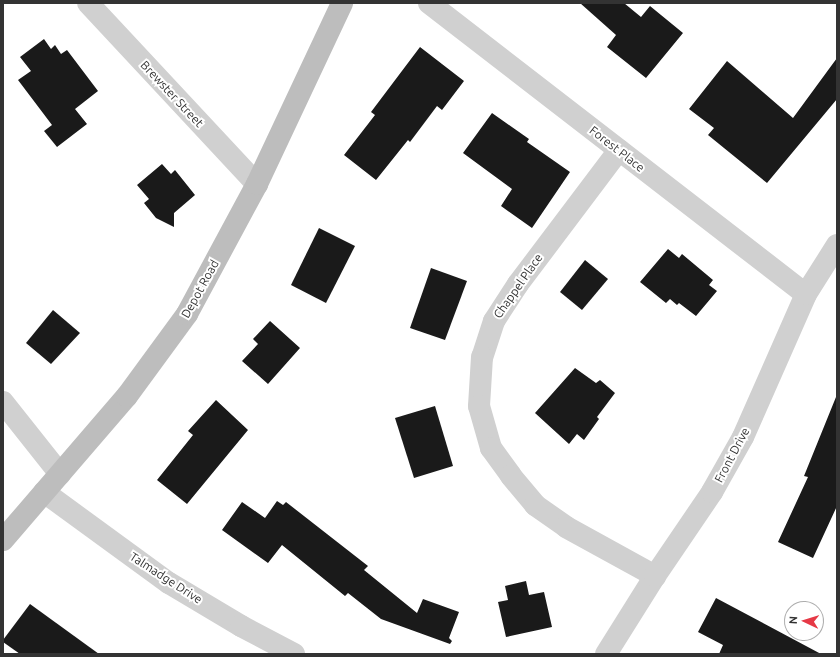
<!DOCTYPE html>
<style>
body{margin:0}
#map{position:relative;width:840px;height:657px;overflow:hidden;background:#fff;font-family:Ubuntu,sans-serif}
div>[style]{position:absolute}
.building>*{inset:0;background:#1a1a1a}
.street>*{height:22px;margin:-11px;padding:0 11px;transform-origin:11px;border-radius:11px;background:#d0d0d0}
.secondary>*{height:22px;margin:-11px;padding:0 11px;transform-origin:11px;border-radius:11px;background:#bdbdbd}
span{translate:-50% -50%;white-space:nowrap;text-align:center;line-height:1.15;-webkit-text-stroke:4px #fff;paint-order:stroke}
.street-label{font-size:12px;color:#333}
.frame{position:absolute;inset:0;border:4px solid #333;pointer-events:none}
.north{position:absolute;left:784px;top:601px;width:40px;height:40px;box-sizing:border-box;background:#fff;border:1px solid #adadad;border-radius:50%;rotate:274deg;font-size:11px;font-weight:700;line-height:16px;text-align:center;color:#333}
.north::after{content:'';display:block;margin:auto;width:14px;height:18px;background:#e63946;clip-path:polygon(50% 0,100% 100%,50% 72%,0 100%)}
</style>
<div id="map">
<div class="building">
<i style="clip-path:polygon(580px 3px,624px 3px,641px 17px,650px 6px,683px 33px,646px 78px,607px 47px,616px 35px)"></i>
<i style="clip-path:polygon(44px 39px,51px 49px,55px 45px,61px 54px,67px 50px,98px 91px,75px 109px,87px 124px,57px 147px,44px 131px,52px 125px,18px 80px,31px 71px,20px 57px)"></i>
<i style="clip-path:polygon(420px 47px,464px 81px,442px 110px,437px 106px,410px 142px,408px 140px,376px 180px,344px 155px,375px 115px,371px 112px)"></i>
<i style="clip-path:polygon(837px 58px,837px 99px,767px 183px,708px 135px,714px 128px,689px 109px,727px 61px,793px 118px)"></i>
<i style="clip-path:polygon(492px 113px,529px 139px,527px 142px,570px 172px,532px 228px,501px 206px,512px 189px,463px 153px)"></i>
<i style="clip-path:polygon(162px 164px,171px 174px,175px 170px,195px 195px,174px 213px,174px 227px,156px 218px,144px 203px,149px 199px,137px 185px)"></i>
<i style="clip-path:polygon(319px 228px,355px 246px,326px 303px,291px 285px)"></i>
<i style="clip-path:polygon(668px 249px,679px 258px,682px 254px,713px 280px,709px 285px,717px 291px,696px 316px,679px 303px,677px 305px,670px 299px,666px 303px,640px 282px)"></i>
<i style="clip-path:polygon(585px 260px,608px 279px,582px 310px,560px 292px)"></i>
<i style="clip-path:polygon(431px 268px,467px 281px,445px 340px,410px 328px)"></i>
<i style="clip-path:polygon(53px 310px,80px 333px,51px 364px,26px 343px)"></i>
<i style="clip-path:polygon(270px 321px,300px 348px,268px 384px,242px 361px,258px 344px,253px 339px)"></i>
<i style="clip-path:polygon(575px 368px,596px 383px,600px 380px,615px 393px,597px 417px,599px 419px,584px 440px,577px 434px,569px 444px,535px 413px)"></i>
<i style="clip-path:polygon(836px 397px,837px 506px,813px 558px,778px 542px,808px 477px,804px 476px)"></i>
<i style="clip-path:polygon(216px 400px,248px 430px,187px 504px,157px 480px,193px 435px,188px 431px)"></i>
<i style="clip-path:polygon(435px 406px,453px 466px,414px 478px,395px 418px)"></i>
<i style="clip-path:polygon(277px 501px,283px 505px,286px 502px,368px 566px,364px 570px,417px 613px,423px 599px,459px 612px,449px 638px,452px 641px,450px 644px,381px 619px,348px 593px,345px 596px,282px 545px,268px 563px,222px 530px,242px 502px,265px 518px)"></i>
<i style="clip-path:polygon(526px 581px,529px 595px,544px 592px,552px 627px,506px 637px,498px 602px,508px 600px,505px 586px)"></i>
<i style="clip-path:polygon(716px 598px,821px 654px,719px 654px,723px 645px,698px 632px)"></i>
<i style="clip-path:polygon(30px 604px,99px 654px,20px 654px,3px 642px,3px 640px)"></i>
</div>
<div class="street">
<i style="left:88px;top:3px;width:248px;rotate:47deg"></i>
<i style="left:429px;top:3px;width:476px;rotate:37.7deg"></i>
<i style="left:619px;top:150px;width:168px;rotate:127deg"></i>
<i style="left:518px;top:284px;width:44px;rotate:123deg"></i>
<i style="left:494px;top:321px;width:38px;rotate:108deg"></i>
<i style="left:482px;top:357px;width:49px;rotate:93.5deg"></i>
<i style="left:479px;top:406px;width:44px;rotate:74.1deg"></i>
<i style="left:491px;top:448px;width:34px;rotate:54deg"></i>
<i style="left:511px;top:476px;width:38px;rotate:50deg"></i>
<i style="left:535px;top:505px;width:38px;rotate:35deg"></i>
<i style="left:566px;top:527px;width:102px;rotate:28.8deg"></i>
<i style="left:3px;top:402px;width:92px;rotate:51.6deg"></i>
<i style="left:44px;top:492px;width:155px;rotate:36.1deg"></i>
<i style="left:169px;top:583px;width:84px;rotate:30.8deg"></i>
<i style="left:241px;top:626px;width:60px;rotate:27.8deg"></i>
<i style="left:606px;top:654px;width:92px;rotate:-57.9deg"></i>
<i style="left:655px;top:576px;width:102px;rotate:-55.8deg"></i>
<i style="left:712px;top:492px;width:63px;rotate:-60.6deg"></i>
<i style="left:743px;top:437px;width:156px;rotate:-66.2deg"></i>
<i style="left:806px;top:294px;width:58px;rotate:-57.7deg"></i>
</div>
<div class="secondary">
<i style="left:3px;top:540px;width:190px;rotate:-49.3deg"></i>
<i style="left:127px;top:396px;width:102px;rotate:-53.8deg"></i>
<i style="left:187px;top:314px;width:148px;rotate:-61.7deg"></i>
<i style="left:257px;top:184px;width:200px;rotate:-64.8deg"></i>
</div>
<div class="street-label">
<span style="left:172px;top:94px;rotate:47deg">Brewster Street</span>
<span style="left:617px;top:149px;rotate:38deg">Forest Place</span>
<span style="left:518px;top:286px;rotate:-55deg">Chappel Place</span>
<span style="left:200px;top:289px;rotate:-61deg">Depot Road</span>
<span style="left:732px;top:455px;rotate:-62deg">Front Drive</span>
<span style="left:166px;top:578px;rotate:33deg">Talmadge Drive</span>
</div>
<div class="frame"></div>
<div class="north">N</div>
</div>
